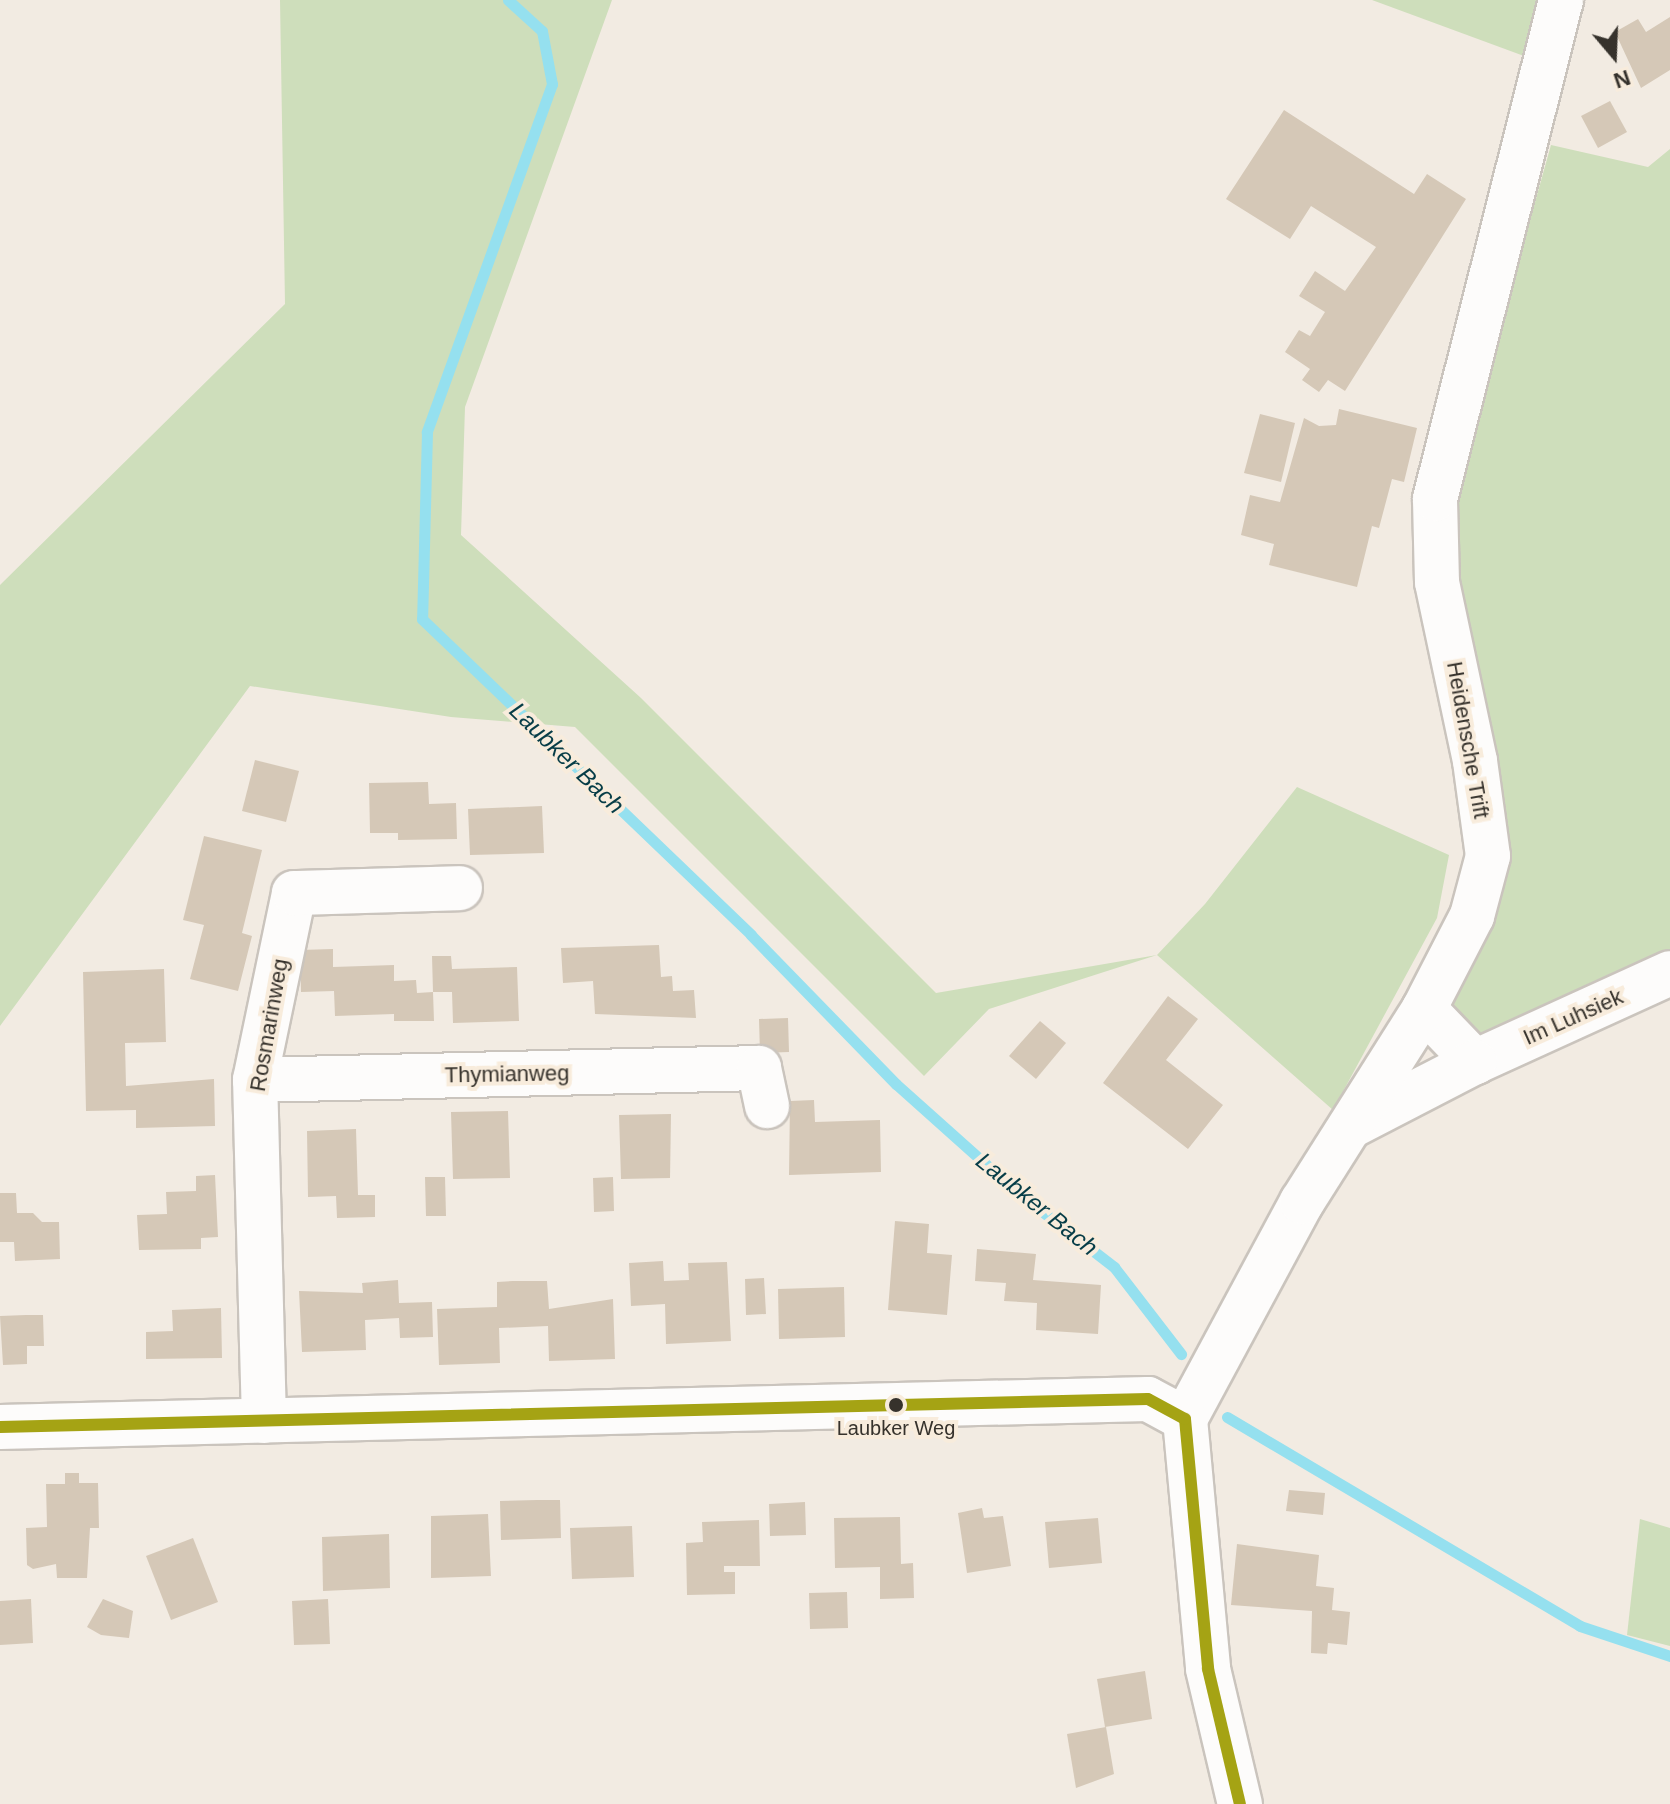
<!DOCTYPE html>
<style>
body{margin:0}
#map{position:relative;width:1670px;height:1804px;overflow:hidden;background:#f2ebe2;font-family:Helvetica,sans-serif}
div>[style]{position:absolute}
.green>*{inset:0;background:#cedebb}
.stream>*{height:11px;margin:-5.5px;padding:0 5.5px;transform-origin:5.5px;border-radius:5.5px;background:#95e0ef}
.building>*{inset:0;background:#d5c8b7}
.roads{filter:drop-shadow(2px 0 #cac4bd) drop-shadow(-2px 0 #cac4bd) drop-shadow(0 2px #cac4bd) drop-shadow(0 -2px #cac4bd)}
.minor>*{height:44px;margin:-22px;padding:0 22px;transform-origin:22px;border-radius:22px;background:#fdfcfb}
.bus-1>*{height:12px;margin:-6px;padding:0 6px;transform-origin:6px;border-radius:6px;background:#a5a314}
.dots>*{width:22px;height:22px;translate:-50% -50%;box-sizing:border-box;border:4px solid #f8ecdc;border-radius:50%}
span{translate:-50% -50%;white-space:nowrap;text-align:center;line-height:1.15;-webkit-text-stroke:8px #f8ecdc;paint-order:stroke}
.bus-label{font-size:20px;color:#36322c}
.street-label{font-size:22px;color:#36322c}
.water-label{font-size:24px;color:#073d47;font-style:italic}
.north{position:absolute;left:1574px;top:16px;width:80px;height:80px;-webkit-text-stroke:6px #f8ecdc;paint-order:stroke;rotate:161deg;font-size:22px;font-weight:700;line-height:32px;text-align:center;color:#36322c}
.north::after{content:'';display:block;margin:auto;width:28px;height:36px;background:#36322c;clip-path:polygon(50% 0,100% 100%,50% 72%,0 100%)}
</style>
<div id="map">
<div class="green">
<i style="clip-path:polygon(280px 0,612px 0,465px 407px,461px 535px,641px 698px,936px 993px,1157px 955px,1205px 904px,1297px 787px,1449px 855px,1437px 918px,1333px 1110px,1157px 955px,989px 1009px,924px 1076px,575px 727px,451px 717px,250px 686px,0 1026px,0 585px,285px 304px)"></i>
<i style="clip-path:polygon(1372px 0,1539px 0,1527px 57px)"></i>
<i style="clip-path:polygon(1551px 145px,1648px 167px,1670px 149px,1670px 960px,1475px 1039px,1447px 999px,1508px 851px,1454px 584px,1453px 494px)"></i>
<i style="clip-path:polygon(1640px 1519px,1670px 1528px,1670px 1646px,1627px 1635px)"></i>
</div>
<div class="stream">
<i style="left:508px;top:0;width:46px;rotate:42.4deg"></i>
<i style="left:542px;top:31px;width:54px;rotate:79.3deg"></i>
<i style="left:552px;top:84px;width:370px;rotate:109.8deg"></i>
<i style="left:427px;top:432px;width:187px;rotate:91.5deg"></i>
<i style="left:422px;top:619px;width:456px;rotate:43.8deg"></i>
<i style="left:751px;top:935px;width:208px;rotate:45.8deg"></i>
<i style="left:896px;top:1084px;width:162px;rotate:41.8deg"></i>
<i style="left:1017px;top:1192px;width:123px;rotate:37.7deg"></i>
<i style="left:1114px;top:1267px;width:110px;rotate:52.4deg"></i>
<i style="left:1227px;top:1417px;width:410px;rotate:30.6deg"></i>
<i style="left:1580px;top:1626px;width:95px;rotate:18.4deg"></i>
</div>
<div class="building">
<i style="clip-path:polygon(1670px 17px,1670px 70px,1641px 88px,1615px 32px,1638px 19px,1646px 32px)"></i>
<i style="clip-path:polygon(1610px 101px,1627px 132px,1598px 148px,1581px 116px)"></i>
<i style="clip-path:polygon(1284px 110px,1414px 194px,1427px 174px,1466px 199px,1345px 391px,1328px 380px,1319px 392px,1302px 380px,1310px 369px,1285px 352px,1299px 330px,1310px 336px,1325px 312px,1299px 296px,1315px 271px,1345px 291px,1376px 247px,1311px 206px,1290px 239px,1226px 199px)"></i>
<i style="clip-path:polygon(1339px 409px,1417px 428px,1404px 482px,1392px 479px,1379px 528px,1372px 526px,1357px 587px,1269px 565px,1274px 544px,1241px 535px,1250px 495px,1280px 502px,1304px 418px,1319px 426px,1336px 425px)"></i>
<i style="clip-path:polygon(1260px 414px,1295px 423px,1281px 482px,1244px 473px)"></i>
<i style="clip-path:polygon(255px 760px,299px 771px,286px 822px,242px 811px)"></i>
<i style="clip-path:polygon(428px 782px,429px 804px,456px 803px,457px 839px,398px 840px,398px 833px,370px 833px,369px 783px)"></i>
<i style="clip-path:polygon(542px 806px,544px 853px,470px 855px,468px 809px)"></i>
<i style="clip-path:polygon(204px 836px,262px 850px,242px 933px,252px 936px,238px 991px,190px 979px,204px 925px,183px 920px)"></i>
<i style="clip-path:polygon(659px 945px,661px 977px,672px 976px,673px 991px,694px 990px,696px 1018px,595px 1014px,593px 981px,563px 983px,561px 948px)"></i>
<i style="clip-path:polygon(333px 949px,333px 967px,394px 965px,394px 981px,416px 980px,417px 993px,433px 992px,434px 1021px,394px 1021px,394px 1014px,335px 1016px,334px 991px,301px 992px,300px 950px)"></i>
<i style="clip-path:polygon(432px 956px,451px 956px,452px 969px,517px 967px,519px 1021px,453px 1023px,452px 992px,433px 992px)"></i>
<i style="clip-path:polygon(164px 969px,166px 1042px,125px 1043px,126px 1086px,214px 1079px,215px 1126px,136px 1128px,136px 1110px,86px 1111px,83px 972px)"></i>
<i style="clip-path:polygon(1168px 996px,1198px 1019px,1166px 1060px,1223px 1105px,1188px 1149px,1103px 1083px)"></i>
<i style="clip-path:polygon(788px 1018px,789px 1052px,760px 1053px,759px 1019px)"></i>
<i style="clip-path:polygon(1040px 1021px,1066px 1043px,1036px 1079px,1009px 1056px)"></i>
<i style="clip-path:polygon(814px 1100px,815px 1122px,880px 1120px,881px 1172px,789px 1175px,790px 1101px)"></i>
<i style="clip-path:polygon(508px 1111px,510px 1178px,453px 1179px,451px 1112px)"></i>
<i style="clip-path:polygon(671px 1114px,670px 1178px,621px 1179px,619px 1115px)"></i>
<i style="clip-path:polygon(356px 1129px,358px 1195px,375px 1195px,375px 1217px,337px 1218px,336px 1196px,308px 1197px,307px 1131px)"></i>
<i style="clip-path:polygon(215px 1175px,218px 1237px,201px 1238px,201px 1249px,139px 1250px,137px 1215px,167px 1214px,166px 1192px,196px 1191px,196px 1176px)"></i>
<i style="clip-path:polygon(425px 1177px,445px 1177px,446px 1216px,426px 1216px)"></i>
<i style="clip-path:polygon(613px 1177px,614px 1211px,594px 1212px,593px 1178px)"></i>
<i style="clip-path:polygon(0 1193px,16px 1193px,17px 1213px,33px 1213px,42px 1222px,59px 1222px,60px 1259px,15px 1261px,14px 1242px,0 1242px)"></i>
<i style="clip-path:polygon(895px 1221px,929px 1224px,927px 1253px,952px 1255px,947px 1315px,888px 1310px)"></i>
<i style="clip-path:polygon(977px 1249px,1036px 1254px,1033px 1280px,1101px 1285px,1098px 1334px,1036px 1330px,1037px 1303px,1004px 1301px,1006px 1283px,975px 1281px)"></i>
<i style="clip-path:polygon(663px 1261px,664px 1281px,689px 1280px,688px 1263px,727px 1262px,731px 1341px,666px 1344px,665px 1304px,631px 1306px,629px 1263px)"></i>
<i style="clip-path:polygon(764px 1278px,766px 1314px,746px 1315px,745px 1279px)"></i>
<i style="clip-path:polygon(398px 1280px,399px 1303px,432px 1302px,433px 1337px,400px 1338px,399px 1318px,365px 1320px,366px 1350px,302px 1352px,299px 1291px,363px 1293px,362px 1283px)"></i>
<i style="clip-path:polygon(513px 1281px,547px 1281px,549px 1309px,613px 1299px,615px 1359px,549px 1361px,548px 1326px,499px 1328px,500px 1363px,439px 1365px,437px 1309px,497px 1307px,497px 1282px)"></i>
<i style="clip-path:polygon(844px 1287px,845px 1337px,779px 1339px,778px 1289px)"></i>
<i style="clip-path:polygon(221px 1308px,222px 1358px,146px 1359px,146px 1332px,173px 1331px,172px 1310px)"></i>
<i style="clip-path:polygon(26px 1315px,43px 1315px,44px 1346px,27px 1346px,27px 1364px,3px 1365px,0 1316px)"></i>
<i style="clip-path:polygon(65px 1473px,79px 1473px,79px 1483px,98px 1483px,99px 1528px,90px 1528px,87px 1578px,57px 1578px,56px 1564px,33px 1569px,27px 1565px,26px 1528px,47px 1527px,46px 1484px,65px 1484px)"></i>
<i style="clip-path:polygon(1289px 1490px,1325px 1493px,1323px 1515px,1286px 1511px)"></i>
<i style="clip-path:polygon(537px 1500px,560px 1500px,561px 1538px,501px 1540px,500px 1501px)"></i>
<i style="clip-path:polygon(805px 1502px,806px 1535px,770px 1536px,769px 1504px)"></i>
<i style="clip-path:polygon(982px 1508px,984px 1518px,1003px 1516px,1011px 1566px,967px 1573px,958px 1513px)"></i>
<i style="clip-path:polygon(488px 1514px,491px 1576px,431px 1578px,431px 1516px)"></i>
<i style="clip-path:polygon(900px 1517px,901px 1564px,913px 1563px,914px 1598px,880px 1599px,880px 1567px,835px 1568px,834px 1518px)"></i>
<i style="clip-path:polygon(1098px 1518px,1102px 1563px,1049px 1568px,1045px 1522px)"></i>
<i style="clip-path:polygon(759px 1520px,760px 1566px,724px 1566px,724px 1572px,735px 1572px,735px 1594px,687px 1595px,686px 1543px,703px 1542px,702px 1522px)"></i>
<i style="clip-path:polygon(632px 1526px,634px 1577px,572px 1579px,570px 1528px)"></i>
<i style="clip-path:polygon(389px 1534px,390px 1588px,323px 1591px,322px 1537px)"></i>
<i style="clip-path:polygon(193px 1538px,218px 1602px,171px 1620px,146px 1556px)"></i>
<i style="clip-path:polygon(1237px 1544px,1319px 1555px,1316px 1586px,1334px 1588px,1332px 1610px,1350px 1612px,1347px 1645px,1328px 1643px,1327px 1654px,1311px 1653px,1312px 1611px,1231px 1605px)"></i>
<i style="clip-path:polygon(847px 1592px,848px 1628px,810px 1629px,809px 1593px)"></i>
<i style="clip-path:polygon(31px 1599px,33px 1643px,0 1645px,0 1601px)"></i>
<i style="clip-path:polygon(103px 1599px,133px 1611px,129px 1638px,101px 1635px,87px 1627px)"></i>
<i style="clip-path:polygon(328px 1599px,330px 1644px,294px 1645px,292px 1601px)"></i>
<i style="clip-path:polygon(1145px 1671px,1152px 1719px,1105px 1727px,1097px 1679px)"></i>
<i style="clip-path:polygon(1106px 1727px,1114px 1774px,1076px 1788px,1067px 1734px)"></i>
</div>
<div class="roads">
<div class="minor">
<i style="left:1424px;top:1009px;width:74px;rotate:46.1deg"></i>
<i style="left:1475px;top:1062px;width:214px;rotate:-24.5deg"></i>
<i style="left:255px;top:1080px;width:504px;rotate:-1.36deg"></i>
<i style="left:759px;top:1068px;width:39px;rotate:78deg"></i>
<i style="left:1353px;top:1125px;width:137px;rotate:-27.3deg"></i>
<i style="left:1185px;top:1419px;width:247px;rotate:-61.7deg"></i>
<i style="left:1302px;top:1202px;width:228px;rotate:-57.7deg"></i>
<i style="left:1424px;top:1009px;width:105px;rotate:-62.7deg"></i>
<i style="left:1472px;top:916px;width:62px;rotate:-75.1deg"></i>
<i style="left:1488px;top:856px;width:96px;rotate:-97.8deg"></i>
<i style="left:1475px;top:761px;width:183px;rotate:-102deg"></i>
<i style="left:1437px;top:582px;width:83px;rotate:-91.4deg"></i>
<i style="left:1435px;top:499px;width:515px;rotate:-75.83deg"></i>
<i style="left:1185px;top:1419px;width:251px;rotate:84.7deg"></i>
<i style="left:1208px;top:1669px;width:139px;rotate:76.7deg"></i>
<i style="left:264px;top:1421px;width:341px;rotate:-91.5deg"></i>
<i style="left:255px;top:1080px;width:191px;rotate:-78.2deg"></i>
<i style="left:294px;top:893px;width:166px;rotate:-1.7deg"></i>
<i style="left:0;top:1427px;width:1148px;rotate:-1.4deg"></i>
<i style="left:1148px;top:1399px;width:42px;rotate:28.4deg"></i>
</div>
</div>
<div class="bus-1">
<i style="left:1185px;top:1419px;width:251px;rotate:84.7deg"></i>
<i style="left:1208px;top:1669px;width:139px;rotate:76.7deg"></i>
<i style="left:0;top:1427px;width:1148px;rotate:-1.4deg"></i>
<i style="left:1148px;top:1399px;width:42px;rotate:28.4deg"></i>
</div>
<div class="dots">
<i style="left:896px;top:1405px;background:#36322c"></i>
</div>
<div class="bus-label">
<span style="left:896px;top:1428px">Laubker Weg</span>
</div>
<div class="street-label">
<span style="left:1468px;top:740px;rotate:80deg">Heidensche Trift</span>
<span style="left:1573px;top:1017px;rotate:-24deg">Im Luhsiek</span>
<span style="left:269px;top:1025px;rotate:-80deg">Rosmarinweg</span>
<span style="left:507px;top:1074px;rotate:-1deg">Thymianweg</span>
</div>
<div class="water-label">
<span style="left:567px;top:758px;rotate:44deg">Laubker Bach</span>
<span style="left:1037px;top:1204px;rotate:39deg">Laubker Bach</span>
</div>
<div class="north">N</div>
</div>
